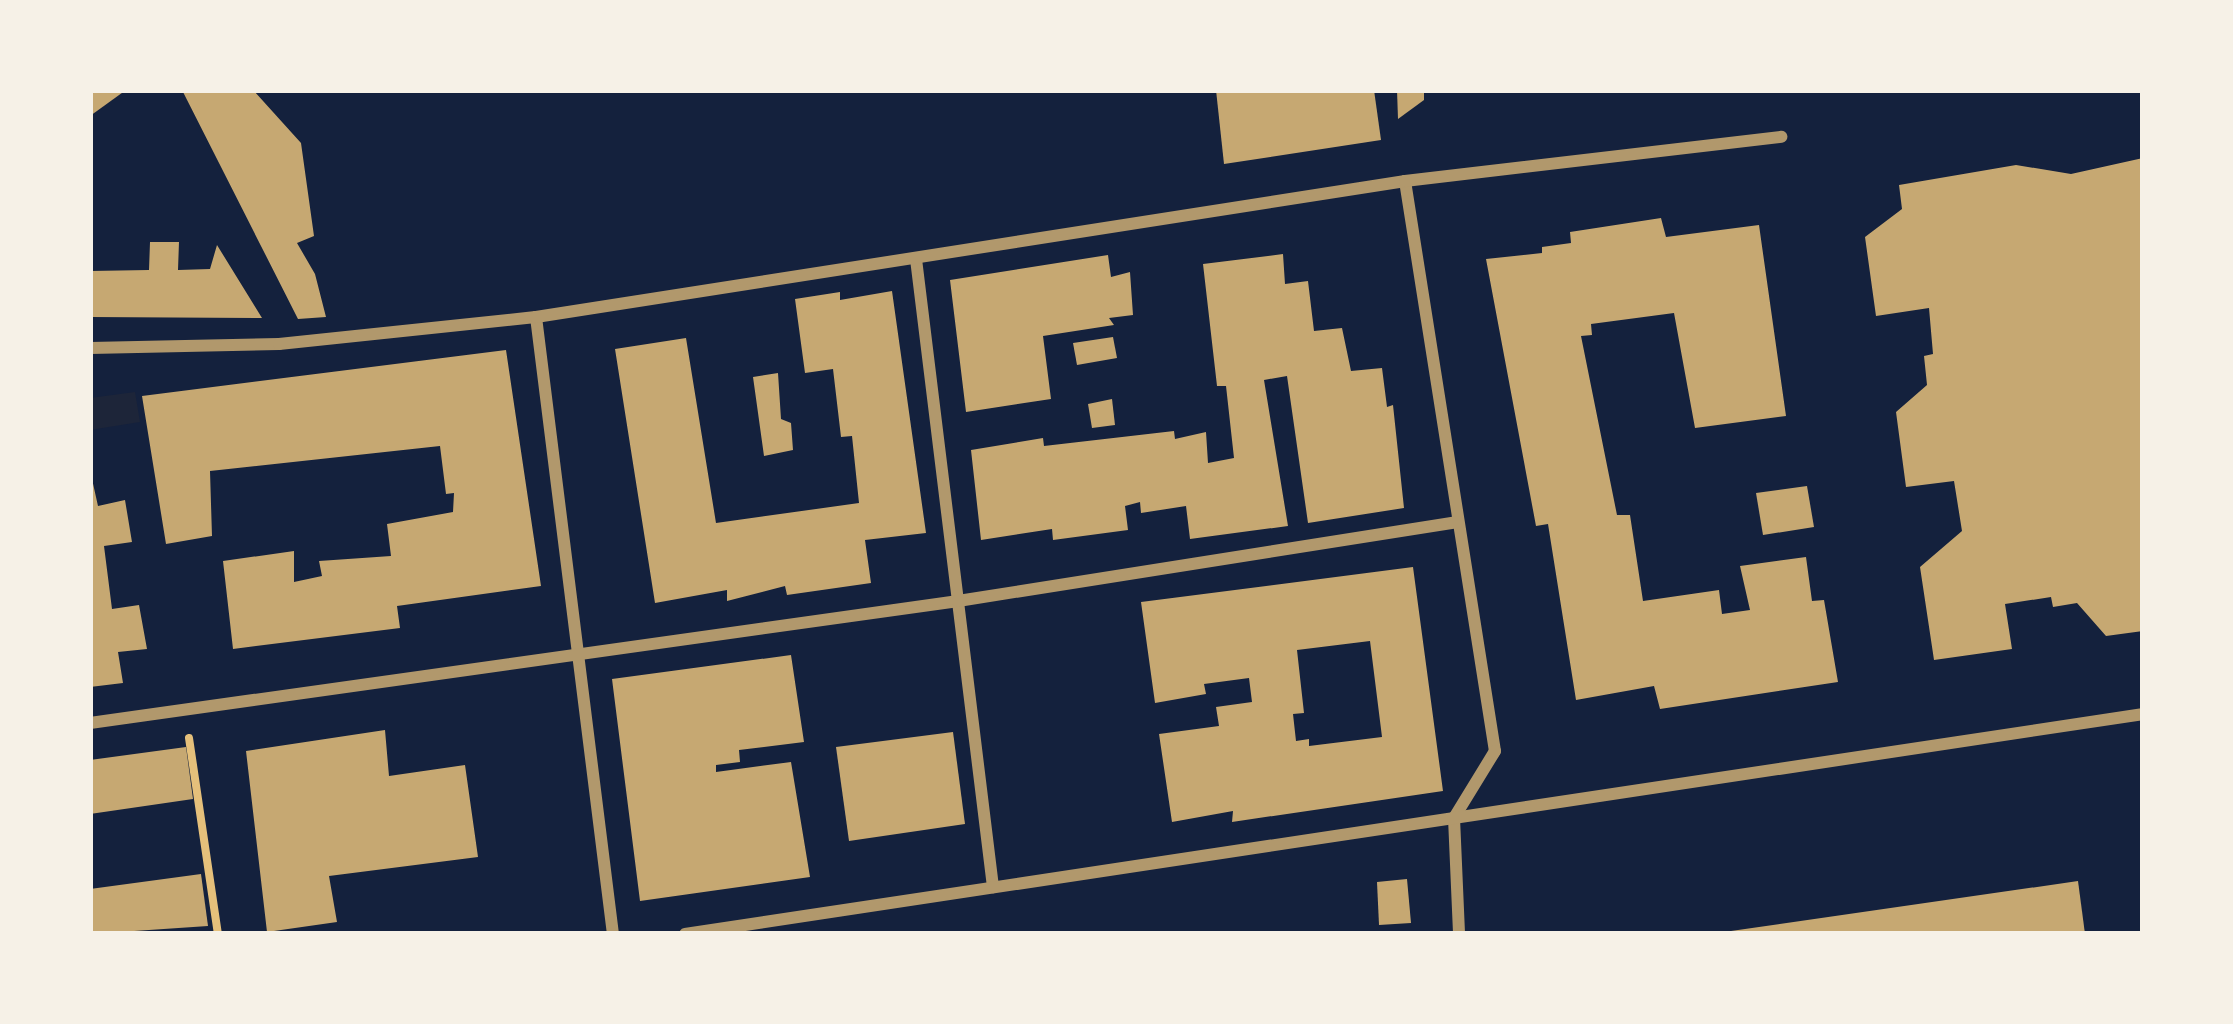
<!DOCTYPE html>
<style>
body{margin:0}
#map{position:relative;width:2233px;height:1024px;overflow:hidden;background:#14213d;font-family:"Fira Sans Condensed",sans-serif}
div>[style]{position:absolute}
.green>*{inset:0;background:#1d2539}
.building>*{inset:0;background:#c6a872}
.path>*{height:8px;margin:-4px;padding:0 4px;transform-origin:4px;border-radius:4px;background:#e5c07b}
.minor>*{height:12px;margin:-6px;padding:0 6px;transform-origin:6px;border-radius:6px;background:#b1986c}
span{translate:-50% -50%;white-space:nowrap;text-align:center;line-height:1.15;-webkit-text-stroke:9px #f6f1e7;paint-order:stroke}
.frame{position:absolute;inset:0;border:93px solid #f6f1e7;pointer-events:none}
</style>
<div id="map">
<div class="green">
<i style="clip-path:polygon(135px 392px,140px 422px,90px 430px,90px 398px)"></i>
</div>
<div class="building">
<i style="clip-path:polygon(90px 90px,126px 90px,90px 116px)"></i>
<i style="clip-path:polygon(182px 90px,253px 90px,301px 143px,314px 236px,297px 243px,315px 274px,326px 317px,298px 319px)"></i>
<i style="clip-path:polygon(1216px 90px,1374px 90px,1381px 140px,1224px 164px)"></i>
<i style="clip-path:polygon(1397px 90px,1424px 90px,1424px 100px,1398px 119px)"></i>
<i style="clip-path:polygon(2143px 158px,2143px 631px,2106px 636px,2077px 603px,2053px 607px,2051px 597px,2005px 604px,2012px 649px,1934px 660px,1920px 567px,1962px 531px,1954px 481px,1906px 487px,1896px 412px,1927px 385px,1924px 356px,1933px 354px,1929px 308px,1876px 316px,1865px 237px,1902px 209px,1899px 185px,2016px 165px,2071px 174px)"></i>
<i style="clip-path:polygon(1661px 218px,1666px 237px,1759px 225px,1786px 416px,1695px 428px,1674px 313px,1591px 324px,1592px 335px,1581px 336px,1617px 515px,1630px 515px,1643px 601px,1719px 590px,1722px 614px,1750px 610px,1740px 566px,1806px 557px,1812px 601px,1824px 600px,1838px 682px,1660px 709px,1654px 686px,1576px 700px,1548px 524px,1536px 526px,1486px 259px,1542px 253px,1542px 247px,1571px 243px,1570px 232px)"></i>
<i style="clip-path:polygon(150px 242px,179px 242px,178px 270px,210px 269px,217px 245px,262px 318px,90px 317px,90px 271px,149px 270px)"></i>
<i style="clip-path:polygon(1283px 254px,1285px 284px,1308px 281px,1314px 331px,1342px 328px,1351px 371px,1382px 368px,1387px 407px,1393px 405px,1404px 508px,1308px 523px,1287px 376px,1264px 380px,1288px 526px,1190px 539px,1186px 506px,1141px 513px,1140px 502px,1125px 506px,1128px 530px,1053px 540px,1052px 529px,981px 540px,971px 450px,1043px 438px,1044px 446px,1174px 431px,1175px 439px,1206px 432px,1208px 463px,1234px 458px,1226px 386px,1217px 386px,1203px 264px)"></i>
<i style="clip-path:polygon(1108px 255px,1111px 277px,1130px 272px,1133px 315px,1109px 318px,1114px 325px,1043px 336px,1051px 399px,966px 412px,950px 280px)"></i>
<i style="clip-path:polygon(892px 291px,926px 533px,865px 540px,871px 583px,787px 595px,785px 586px,727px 601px,727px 590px,655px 603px,615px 349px,686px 338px,716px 523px,859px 503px,852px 436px,841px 437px,833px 369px,805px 373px,795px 299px,840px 292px,840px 300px)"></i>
<i style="clip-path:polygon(1113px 337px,1117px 358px,1077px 365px,1073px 343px)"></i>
<i style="clip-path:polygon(506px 350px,541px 586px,397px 606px,400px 628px,233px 649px,223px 561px,294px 551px,294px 582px,322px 576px,319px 561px,391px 556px,387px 524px,453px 512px,454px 493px,446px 494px,440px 446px,210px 471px,212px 536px,166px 544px,142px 396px)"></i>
<i style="clip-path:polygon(778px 373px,781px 419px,791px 423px,793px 450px,764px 456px,753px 377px)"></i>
<i style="clip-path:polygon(1112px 399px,1115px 425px,1092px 428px,1088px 404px)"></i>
<i style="clip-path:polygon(90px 470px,98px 506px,125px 500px,132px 542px,104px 546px,112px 609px,139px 605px,147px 649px,118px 652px,123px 683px,90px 687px)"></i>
<i style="clip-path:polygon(1807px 486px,1814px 527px,1763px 535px,1756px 493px)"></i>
<i style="clip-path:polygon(evenodd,1413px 567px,1443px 791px,1232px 822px,1233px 811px,1172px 822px,1159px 734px,1219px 726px,1216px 707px,1252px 702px,1249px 678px,1204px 684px,1206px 694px,1155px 703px,1141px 602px,1413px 567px,1370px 641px,1382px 737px,1309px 746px,1309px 739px,1296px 741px,1293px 714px,1304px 713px,1297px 650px,1370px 641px)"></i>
<i style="clip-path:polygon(791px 655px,804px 742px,739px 750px,740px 762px,716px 765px,716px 772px,791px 762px,810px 877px,640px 901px,612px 679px)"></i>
<i style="clip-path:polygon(385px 730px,389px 776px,465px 765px,478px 857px,329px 876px,337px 922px,267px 932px,246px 751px)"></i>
<i style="clip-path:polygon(953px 732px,965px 824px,849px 841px,836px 747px)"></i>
<i style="clip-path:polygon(186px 747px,193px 799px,90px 814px,90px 760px)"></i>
<i style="clip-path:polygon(201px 874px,208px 926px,90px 934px,90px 889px)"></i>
<i style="clip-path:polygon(1407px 879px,1411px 923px,1379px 925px,1377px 882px)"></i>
<i style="clip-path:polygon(2078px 881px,2085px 934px,1731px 934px,1731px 931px)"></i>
</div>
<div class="path">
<i style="left:189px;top:738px;width:198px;rotate:81.6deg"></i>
</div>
<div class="minor">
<i style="left:1405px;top:181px;width:577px;rotate:81.03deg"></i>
<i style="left:1495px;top:751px;width:79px;rotate:121.5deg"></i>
<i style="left:1454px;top:818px;width:116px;rotate:87.5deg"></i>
<i style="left:916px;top:259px;width:633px;rotate:83.01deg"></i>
<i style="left:536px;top:317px;width:622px;rotate:82.89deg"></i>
<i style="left:90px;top:348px;width:189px;rotate:-1.2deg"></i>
<i style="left:279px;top:344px;width:258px;rotate:-6deg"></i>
<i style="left:536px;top:317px;width:880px;rotate:-8.89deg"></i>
<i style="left:1405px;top:181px;width:379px;rotate:-6.7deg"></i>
<i style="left:90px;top:723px;width:877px;rotate:-8deg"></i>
<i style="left:958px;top:601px;width:506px;rotate:-8.98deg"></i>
<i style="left:685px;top:934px;width:1475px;rotate:-8.58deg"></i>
</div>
<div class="frame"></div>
</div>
